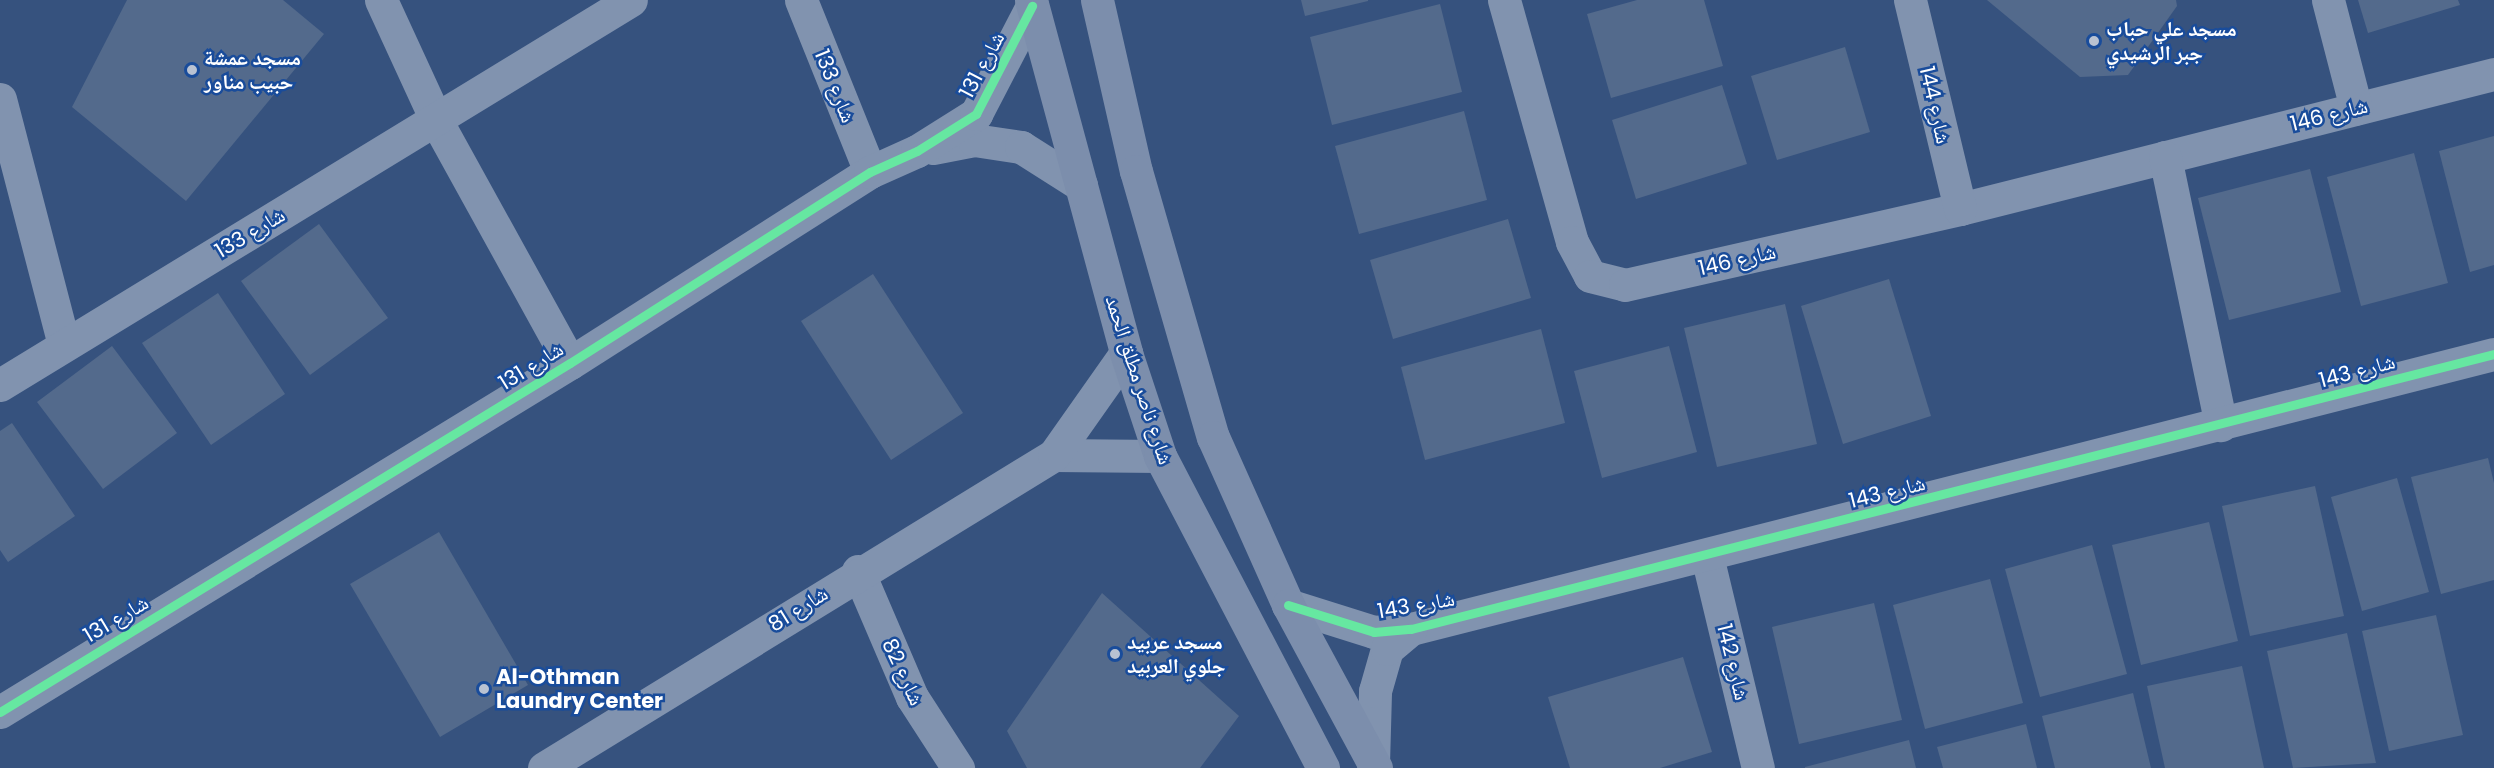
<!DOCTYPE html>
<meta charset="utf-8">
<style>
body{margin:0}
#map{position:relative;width:2494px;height:768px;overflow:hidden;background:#36527e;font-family:Poppins,"Noto Naskh Arabic",sans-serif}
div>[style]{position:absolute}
.building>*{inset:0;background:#536a8c}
.street>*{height:33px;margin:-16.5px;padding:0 16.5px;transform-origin:16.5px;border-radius:16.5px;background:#8193af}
.secondary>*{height:33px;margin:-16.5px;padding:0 16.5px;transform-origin:16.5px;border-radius:16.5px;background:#7c8eac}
.cycleway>*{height:9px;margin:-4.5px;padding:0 4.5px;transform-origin:4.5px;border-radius:4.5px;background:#66e7a1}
.dots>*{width:16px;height:16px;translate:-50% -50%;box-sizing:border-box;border:3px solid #194c9b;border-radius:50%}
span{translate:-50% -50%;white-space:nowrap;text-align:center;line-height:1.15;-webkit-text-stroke:5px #194c9b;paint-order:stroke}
.poi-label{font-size:21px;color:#fff;font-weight:700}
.left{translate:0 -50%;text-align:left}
.street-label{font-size:21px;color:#fff}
</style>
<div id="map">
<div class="building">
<i style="clip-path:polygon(127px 0,283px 0,324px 34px,186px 201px,72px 107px)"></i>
<i style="clip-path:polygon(1301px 0,1368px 0,1368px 1px,1305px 16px)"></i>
<i style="clip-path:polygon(1637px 0,1704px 0,1723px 66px,1611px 98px,1587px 14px)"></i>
<i style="clip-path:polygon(1987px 0,2176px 0,2177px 6px,2128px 75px,2080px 77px)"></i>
<i style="clip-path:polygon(2358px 0,2458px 0,2460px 5px,2368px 33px)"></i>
<i style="clip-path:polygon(1440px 4px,1462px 92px,1332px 125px,1310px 37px)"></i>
<i style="clip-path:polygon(1845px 47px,1870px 132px,1777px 160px,1751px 76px)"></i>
<i style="clip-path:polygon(1722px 85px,1747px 164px,1636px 199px,1612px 120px)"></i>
<i style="clip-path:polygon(1464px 111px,1487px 200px,1359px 234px,1335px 146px)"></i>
<i style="clip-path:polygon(2494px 136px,2494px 265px,2470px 272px,2439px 151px)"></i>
<i style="clip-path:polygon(2414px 153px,2448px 283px,2361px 306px,2327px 177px)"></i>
<i style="clip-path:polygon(2310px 169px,2341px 292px,2229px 320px,2198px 198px)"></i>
<i style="clip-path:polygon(1508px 219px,1531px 298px,1393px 339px,1370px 260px)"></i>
<i style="clip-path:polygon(319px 224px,388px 318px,310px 375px,241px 281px)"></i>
<i style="clip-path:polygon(873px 274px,963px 413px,891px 460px,801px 321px)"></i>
<i style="clip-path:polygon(1889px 279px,1931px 416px,1843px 444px,1801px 306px)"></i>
<i style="clip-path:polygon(218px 293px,285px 394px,211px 445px,142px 343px)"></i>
<i style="clip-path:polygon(1785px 304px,1817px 444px,1717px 467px,1684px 328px)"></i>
<i style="clip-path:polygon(1541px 329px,1565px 423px,1425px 460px,1401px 367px)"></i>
<i style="clip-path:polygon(112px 346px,177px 433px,103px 489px,37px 402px)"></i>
<i style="clip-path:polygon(1669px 346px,1697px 452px,1602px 478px,1574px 371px)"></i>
<i style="clip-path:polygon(12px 423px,75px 516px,8px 562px,0 550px,0 431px)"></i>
<i style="clip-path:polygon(2488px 458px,2494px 483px,2494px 580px,2441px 594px,2411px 477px)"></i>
<i style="clip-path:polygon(2397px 478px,2429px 592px,2362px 611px,2331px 497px)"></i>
<i style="clip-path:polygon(2315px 486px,2344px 616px,2250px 636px,2222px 506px)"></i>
<i style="clip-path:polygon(2209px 522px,2238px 641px,2141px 665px,2112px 545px)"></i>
<i style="clip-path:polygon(439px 532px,528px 685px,440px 737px,350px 584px)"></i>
<i style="clip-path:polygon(2092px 545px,2127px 674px,2040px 697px,2005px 569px)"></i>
<i style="clip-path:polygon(1990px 579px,2023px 703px,1925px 729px,1893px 605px)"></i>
<i style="clip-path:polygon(1102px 593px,1239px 716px,1200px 768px,1027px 768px,1007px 731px)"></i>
<i style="clip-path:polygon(1874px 603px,1902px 720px,1799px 744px,1772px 627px)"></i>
<i style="clip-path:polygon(2436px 615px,2463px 735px,2389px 751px,2362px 631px)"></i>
<i style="clip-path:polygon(2347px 633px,2376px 763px,2293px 768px,2267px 651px)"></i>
<i style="clip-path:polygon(1683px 657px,1712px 752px,1660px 768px,1570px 768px,1548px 697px)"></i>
<i style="clip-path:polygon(2242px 666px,2264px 768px,2165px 768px,2147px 686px)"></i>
<i style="clip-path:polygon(2133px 693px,2151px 768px,2055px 768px,2042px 716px)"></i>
<i style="clip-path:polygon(2026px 724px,2037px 768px,1943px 768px,1937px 747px)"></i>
<i style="clip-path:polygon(1909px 740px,1916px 768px,1805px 768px,1805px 767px)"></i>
</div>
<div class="street">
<i style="left:381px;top:0;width:134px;rotate:65.3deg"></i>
<i style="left:437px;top:122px;width:275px;rotate:61.1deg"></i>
<i style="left:801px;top:0;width:185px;rotate:68.1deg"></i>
<i style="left:1504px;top:0;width:251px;rotate:74.3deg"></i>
<i style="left:1572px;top:242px;width:38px;rotate:62deg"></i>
<i style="left:1590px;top:276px;width:36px;rotate:14deg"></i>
<i style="left:1625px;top:285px;width:344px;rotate:-12.8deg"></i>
<i style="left:1960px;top:209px;width:551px;rotate:-14.19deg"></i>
<i style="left:1910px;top:0;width:215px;rotate:76.5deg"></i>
<i style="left:2328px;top:0;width:112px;rotate:75.5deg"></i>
<i style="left:0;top:99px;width:254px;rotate:75.4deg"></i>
<i style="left:933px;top:148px;width:42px;rotate:-11deg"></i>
<i style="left:974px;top:140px;width:48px;rotate:8.5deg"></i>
<i style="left:1021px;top:147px;width:71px;rotate:32.3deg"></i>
<i style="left:2165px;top:157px;width:274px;rotate:78.2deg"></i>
<i style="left:0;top:385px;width:739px;rotate:-31.39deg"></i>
<i style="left:1054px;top:455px;width:106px;rotate:0.5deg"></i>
<i style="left:1707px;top:556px;width:218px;rotate:76.5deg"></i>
<i style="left:858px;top:571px;width:137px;rotate:66.8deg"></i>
<i style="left:912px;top:697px;width:85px;rotate:57.1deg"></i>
<i style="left:1288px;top:605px;width:90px;rotate:17.4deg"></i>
<i style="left:1374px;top:632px;width:37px;rotate:-5deg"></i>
<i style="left:1411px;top:629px;width:1117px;rotate:-14.25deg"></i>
<i style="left:0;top:712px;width:668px;rotate:-31.48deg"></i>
<i style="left:570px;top:363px;width:356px;rotate:-32.5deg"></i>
<i style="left:870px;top:172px;width:51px;rotate:-24.1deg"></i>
<i style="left:917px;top:151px;width:70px;rotate:-32.1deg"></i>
<i style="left:976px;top:114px;width:122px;rotate:-62.6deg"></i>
<i style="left:1373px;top:764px;width:73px;rotate:-88.4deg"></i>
<i style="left:1375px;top:691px;width:44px;rotate:-74.1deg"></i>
<i style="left:1387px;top:649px;width:31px;rotate:-40deg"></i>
<i style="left:544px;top:768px;width:598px;rotate:-31.54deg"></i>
<i style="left:1054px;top:455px;width:125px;rotate:-54.8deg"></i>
</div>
<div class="secondary">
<i style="left:1031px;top:0;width:366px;rotate:74.9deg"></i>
<i style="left:1126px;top:353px;width:108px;rotate:71.7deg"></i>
<i style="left:1160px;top:456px;width:352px;rotate:62.4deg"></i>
<i style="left:1097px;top:0;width:175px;rotate:77.2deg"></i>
<i style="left:1136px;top:171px;width:277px;rotate:73.9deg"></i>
<i style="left:1213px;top:437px;width:184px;rotate:65.9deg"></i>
<i style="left:1288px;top:605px;width:185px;rotate:61.6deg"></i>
</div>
<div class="cycleway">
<i style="left:1288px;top:605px;width:90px;rotate:17.4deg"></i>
<i style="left:1374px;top:632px;width:37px;rotate:-5deg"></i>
<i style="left:1411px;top:629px;width:1117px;rotate:-14.25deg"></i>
<i style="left:0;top:712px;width:668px;rotate:-31.48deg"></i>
<i style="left:570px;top:363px;width:356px;rotate:-32.5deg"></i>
<i style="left:870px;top:172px;width:51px;rotate:-24.1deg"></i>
<i style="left:917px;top:151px;width:70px;rotate:-32.1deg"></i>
<i style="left:976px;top:114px;width:122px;rotate:-62.6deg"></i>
</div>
<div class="dots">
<i style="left:2094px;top:41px;background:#b9c2d2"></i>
<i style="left:192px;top:70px;background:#b9c2d2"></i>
<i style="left:1115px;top:654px;background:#b9c2d2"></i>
<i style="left:484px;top:689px;background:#b9c2d2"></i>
</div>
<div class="poi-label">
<span class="left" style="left:2106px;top:41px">مسجد علي حباب<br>جبر الرشيدي</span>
<span class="left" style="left:204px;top:70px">مسجد عمشة<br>حبيب مناور</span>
<span class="left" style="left:1127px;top:654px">مسجد عربيد<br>جلوي العربيد</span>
<span class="left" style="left:496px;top:689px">Al-Othman<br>Laundry Center</span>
</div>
<div class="street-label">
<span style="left:982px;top:65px;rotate:-62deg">شارع 131</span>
<span style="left:835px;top:86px;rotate:68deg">شارع 133</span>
<span style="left:1935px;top:105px;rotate:77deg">شارع 144</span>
<span style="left:2329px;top:115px;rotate:-14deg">شارع 146</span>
<span style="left:250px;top:233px;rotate:-31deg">شارع 133</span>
<span style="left:1737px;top:260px;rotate:-13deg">شارع 146</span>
<span style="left:531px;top:366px;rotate:-32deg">شارع 131</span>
<span style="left:2357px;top:371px;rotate:-15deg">شارع 143</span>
<span style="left:1139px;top:380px;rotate:72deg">شارع ناصر مطلق الحمد</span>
<span style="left:1887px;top:492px;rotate:-14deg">شارع 143</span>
<span style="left:1416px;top:605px;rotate:-10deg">شارع 143</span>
<span style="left:798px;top:609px;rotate:-32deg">شارع 81</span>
<span style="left:116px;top:619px;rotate:-31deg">شارع 131</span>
<span style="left:1733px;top:662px;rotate:76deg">شارع 142</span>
<span style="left:903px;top:672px;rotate:65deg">شارع 82</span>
</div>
</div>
